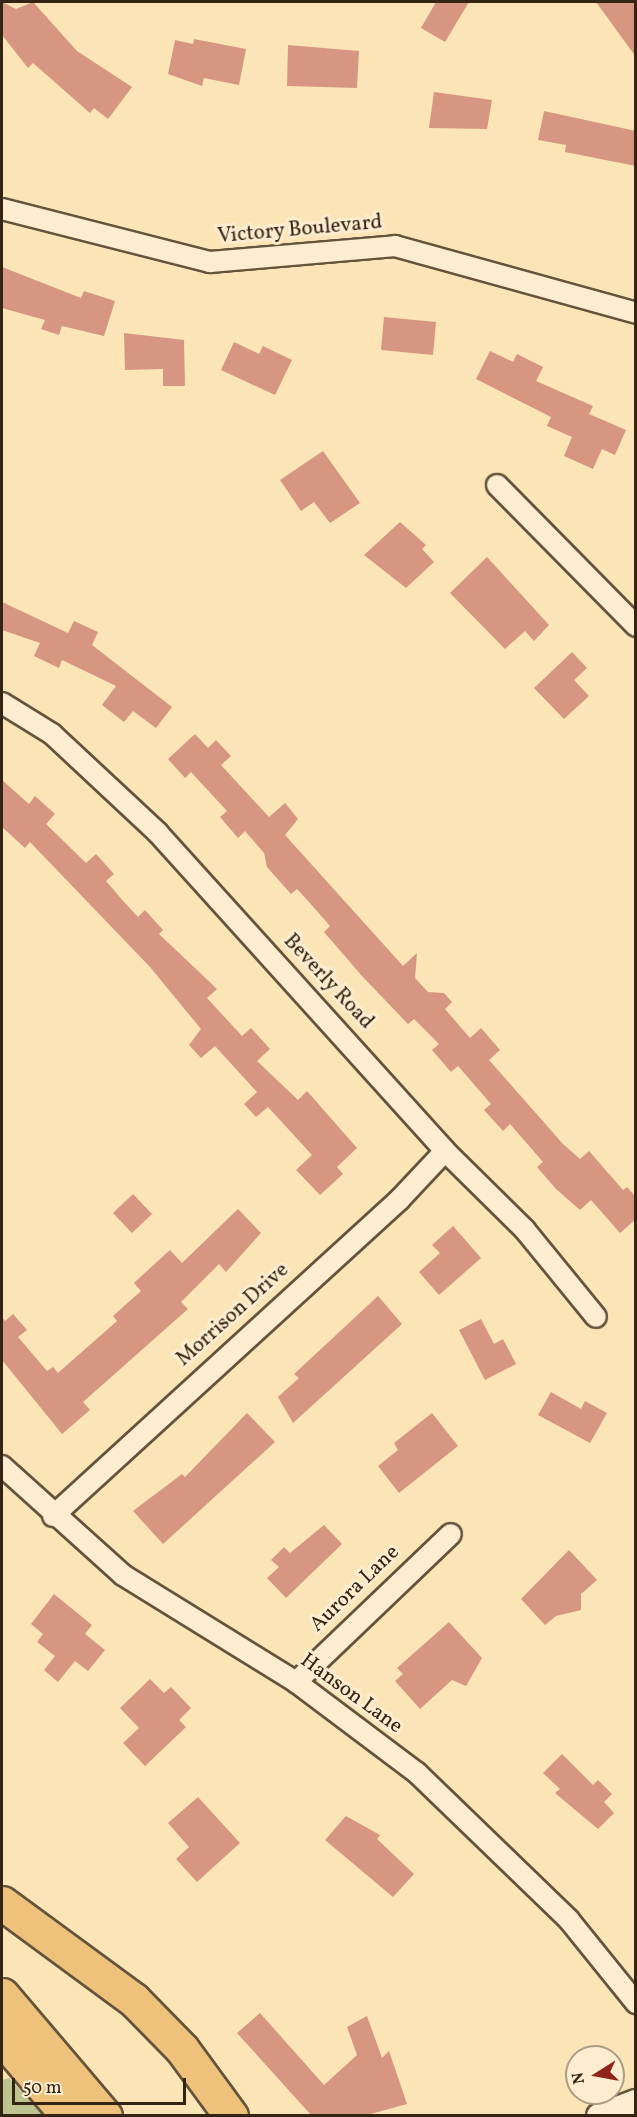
<!DOCTYPE html>
<style>
body{margin:0}
#map{position:relative;width:637px;height:2117px;overflow:hidden;background:#fbe4b6;font-family:Vollkorn,serif}
div>[style]{position:absolute}
.green>*{inset:0;background:#bdc48f}
.building>*{inset:0;background:#d79681}
.roads{filter:drop-shadow(2px 0 #65543c) drop-shadow(-2px 0 #65543c) drop-shadow(0 2px #65543c) drop-shadow(0 -2px #65543c)}
.minor>*{height:20px;margin:-10px;padding:0 10px;transform-origin:10px;border-radius:10px;background:#fcedd0}
.tertiary>*{height:24px;margin:-12px;padding:0 12px;transform-origin:12px;border-radius:12px;background:#fcedd0}
.motorway>*{height:33px;margin:-16.5px;padding:0 16.5px;transform-origin:16.5px;border-radius:16.5px;background:#eec27b}
span{translate:-50% -50%;white-space:nowrap;text-align:center;line-height:1.15;-webkit-text-stroke:6px #fcedd0;paint-order:stroke}
.street-label{font-size:21px;color:#332414}
.frame{position:absolute;inset:0;border:3px solid #332414;pointer-events:none}
.north{position:absolute;left:565px;top:2045px;width:60px;height:60px;box-sizing:border-box;background:#fcedd0;border:2px solid #ac9d85;border-radius:50%;rotate:259deg;font-size:16px;font-weight:700;line-height:24px;text-align:center;color:#332414}
.north::after{content:'';display:block;margin:auto;width:21px;height:27px;background:#8f2418;clip-path:polygon(50% 0,100% 100%,50% 72%,0 100%)}
.scale{position:absolute;left:12px;top:2078px;width:174px;height:27px;box-sizing:border-box;border:3px solid #332414;border-top:0;padding-left:8px;font-size:18px;line-height:21px;white-space:nowrap;color:#332414;-webkit-text-stroke:4px #fcedd0;paint-order:stroke}
</style>
<div id="map">
<div class="green">
<i style="clip-path:polygon(9px 2078px,43px 2115px,2px 2115px,2px 2080px)"></i>
</div>
<div class="building">
<i style="clip-path:polygon(2px 2px,16px 9px,33px 2px,77px 51px,132px 87px,108px 119px,94px 108px,90px 113px,33px 63px,28px 68px,2px 35px)"></i>
<i style="clip-path:polygon(436px 2px,469px 2px,445px 42px,421px 28px)"></i>
<i style="clip-path:polygon(596px 2px,636px 2px,636px 57px)"></i>
<i style="clip-path:polygon(194px 39px,246px 49px,239px 85px,204px 78px,202px 86px,168px 74px,175px 40px,193px 44px)"></i>
<i style="clip-path:polygon(288px 45px,359px 51px,357px 88px,287px 86px)"></i>
<i style="clip-path:polygon(434px 92px,492px 100px,487px 129px,429px 128px)"></i>
<i style="clip-path:polygon(544px 111px,636px 131px,636px 166px,565px 152px,566px 145px,538px 140px)"></i>
<i style="clip-path:polygon(2px 267px,81px 298px,84px 291px,115px 301px,104px 336px,62px 326px,59px 335px,41px 329px,45px 320px,2px 308px)"></i>
<i style="clip-path:polygon(384px 317px,436px 322px,433px 355px,381px 350px)"></i>
<i style="clip-path:polygon(124px 333px,184px 340px,185px 386px,163px 386px,163px 369px,125px 370px)"></i>
<i style="clip-path:polygon(234px 342px,259px 354px,263px 346px,292px 360px,275px 395px,221px 370px)"></i>
<i style="clip-path:polygon(490px 351px,513px 362px,517px 354px,543px 367px,536px 381px,593px 406px,589px 414px,626px 430px,615px 455px,602px 449px,593px 469px,564px 456px,572px 437px,547px 426px,551px 417px,476px 379px)"></i>
<i style="clip-path:polygon(323px 451px,360px 503px,330px 523px,314px 502px,301px 511px,280px 480px)"></i>
<i style="clip-path:polygon(400px 522px,426px 545px,422px 549px,434px 562px,406px 588px,364px 555px)"></i>
<i style="clip-path:polygon(487px 557px,549px 625px,534px 641px,525px 631px,505px 649px,450px 593px)"></i>
<i style="clip-path:polygon(2px 602px,68px 633px,74px 621px,98px 632px,92px 645px,172px 707px,156px 728px,133px 711px,124px 722px,102px 705px,116px 686px,62px 660px,59px 668px,34px 656px,40px 643px,2px 630px)"></i>
<i style="clip-path:polygon(572px 652px,587px 668px,574px 680px,589px 696px,564px 719px,534px 688px)"></i>
<i style="clip-path:polygon(195px 734px,208px 748px,216px 740px,231px 756px,221px 765px,269px 817px,285px 803px,298px 819px,285px 835px,403px 966px,417px 953px,415px 978px,428px 992px,444px 993px,452px 1002px,445px 1009px,470px 1038px,481px 1028px,500px 1050px,489px 1060px,563px 1144px,580px 1159px,589px 1151px,623px 1190px,627px 1187px,636px 1197px,636px 1219px,620px 1233px,591px 1200px,580px 1210px,556px 1189px,537px 1167px,543px 1162px,510px 1124px,503px 1131px,484px 1110px,491px 1104px,458px 1066px,451px 1072px,432px 1050px,439px 1044px,414px 1019px,408px 1024px,362px 976px,324px 932px,330px 926px,309px 902px,297px 889px,291px 894px,267px 867px,264px 853px,245px 831px,238px 838px,220px 817px,227px 811px,191px 772px,185px 778px,168px 759px)"></i>
<i style="clip-path:polygon(2px 780px,29px 804px,35px 796px,55px 814px,46px 824px,86px 863px,96px 854px,114px 874px,106px 881px,124px 902px,138px 917px,145px 910px,163px 930px,159px 934px,217px 989px,207px 998px,242px 1036px,251px 1028px,270px 1049px,257px 1061px,298px 1100px,307px 1091px,357px 1148px,337px 1167px,343px 1174px,320px 1195px,296px 1170px,312px 1155px,268px 1107px,256px 1117px,244px 1104px,257px 1092px,215px 1046px,201px 1058px,189px 1045px,201px 1029px,150px 967px,30px 842px,25px 848px,2px 827px)"></i>
<i style="clip-path:polygon(133px 1194px,152px 1214px,132px 1233px,113px 1213px)"></i>
<i style="clip-path:polygon(238px 1209px,261px 1233px,226px 1272px,219px 1264px,181px 1302px,188px 1309px,83px 1402px,90px 1410px,62px 1434px,2px 1360px,2px 1317px,5px 1321px,13px 1314px,27px 1330px,18px 1337px,47px 1371px,53px 1367px,58px 1373px,117px 1321px,113px 1316px,141px 1291px,134px 1283px,159px 1260px,170px 1250px,182px 1263px)"></i>
<i style="clip-path:polygon(453px 1226px,481px 1258px,439px 1295px,419px 1272px,440px 1253px,432px 1245px)"></i>
<i style="clip-path:polygon(378px 1296px,402px 1324px,293px 1423px,278px 1397px,299px 1378px,294px 1374px)"></i>
<i style="clip-path:polygon(481px 1319px,494px 1344px,503px 1339px,516px 1364px,485px 1380px,459px 1330px)"></i>
<i style="clip-path:polygon(551px 1392px,581px 1409px,585px 1401px,607px 1413px,590px 1443px,538px 1415px)"></i>
<i style="clip-path:polygon(247px 1413px,275px 1442px,163px 1544px,133px 1511px,182px 1474px,185px 1477px)"></i>
<i style="clip-path:polygon(432px 1413px,458px 1446px,399px 1493px,378px 1466px,398px 1450px,394px 1443px)"></i>
<i style="clip-path:polygon(324px 1525px,342px 1544px,286px 1598px,267px 1578px,279px 1567px,271px 1560px,284px 1547px,290px 1553px)"></i>
<i style="clip-path:polygon(569px 1550px,597px 1580px,581px 1594px,581px 1610px,556px 1616px,545px 1625px,521px 1599px)"></i>
<i style="clip-path:polygon(54px 1594px,92px 1625px,85px 1634px,105px 1650px,88px 1671px,75px 1661px,58px 1682px,44px 1670px,55px 1656px,37px 1642px,43px 1634px,31px 1624px)"></i>
<i style="clip-path:polygon(449px 1622px,482px 1658px,466px 1686px,452px 1680px,420px 1709px,395px 1681px,403px 1674px,397px 1668px)"></i>
<i style="clip-path:polygon(150px 1679px,164px 1693px,171px 1687px,191px 1708px,179px 1720px,186px 1727px,145px 1766px,123px 1743px,139px 1728px,120px 1708px)"></i>
<i style="clip-path:polygon(562px 1754px,593px 1785px,598px 1780px,612px 1794px,604px 1802px,614px 1813px,598px 1829px,555px 1793px,560px 1789px,543px 1773px)"></i>
<i style="clip-path:polygon(198px 1797px,240px 1843px,197px 1882px,176px 1859px,189px 1847px,168px 1823px)"></i>
<i style="clip-path:polygon(346px 1816px,380px 1835px,377px 1839px,414px 1874px,393px 1897px,325px 1840px)"></i>
<i style="clip-path:polygon(260px 2013px,324px 2085px,357px 2055px,347px 2027px,367px 2016px,382px 2058px,389px 2051px,407px 2104px,367px 2115px,311px 2115px,237px 2033px)"></i>
</div>
<div class="roads">
<div class="minor">
<i style="left:2px;top:209px;width:215px;rotate:14.3deg"></i>
<i style="left:210px;top:262px;width:186px;rotate:-4.9deg"></i>
<i style="left:395px;top:246px;width:250px;rotate:15.5deg"></i>
<i style="left:497px;top:485px;width:198px;rotate:45.4deg"></i>
<i style="left:2px;top:703px;width:59px;rotate:31.8deg"></i>
<i style="left:52px;top:734px;width:145px;rotate:43deg"></i>
<i style="left:158px;top:833px;width:428px;rotate:47.9deg"></i>
<i style="left:445px;top:1151px;width:112px;rotate:44.6deg"></i>
<i style="left:525px;top:1230px;width:112px;rotate:50.8deg"></i>
<i style="left:2px;top:1466px;width:163px;rotate:42deg"></i>
<i style="left:123px;top:1575px;width:203px;rotate:31.7deg"></i>
<i style="left:296px;top:1682px;width:151px;rotate:36.9deg"></i>
<i style="left:417px;top:1773px;width:211px;rotate:44deg"></i>
<i style="left:569px;top:1920px;width:107px;rotate:51.1deg"></i>
<i style="left:53px;top:1516px;width:469px;rotate:-42.4deg"></i>
<i style="left:399px;top:1200px;width:67px;rotate:-46.8deg"></i>
<i style="left:296px;top:1682px;width:214px;rotate:-43.7deg"></i>
</div>
<div class="tertiary">
<i style="left:599px;top:2116px;width:40px;rotate:-21deg"></i>
</div>
<div class="motorway">
<i style="left:2px;top:1903px;width:164px;rotate:36.3deg"></i>
<i style="left:134px;top:2000px;width:69px;rotate:45.6deg"></i>
<i style="left:182px;top:2049px;width:83px;rotate:53.8deg"></i>
<i style="left:2px;top:1995px;width:159px;rotate:49.6deg"></i>
<i style="left:2px;top:2038px;width:102px;rotate:49.8deg"></i>
</div>
</div>
<div class="street-label">
<span style="left:300px;top:230px;rotate:-5deg">Victory Boulevard</span>
<span style="left:328px;top:982px;rotate:47deg">Beverly Road</span>
<span style="left:233px;top:1315px;rotate:-42deg">Morrison Drive</span>
<span style="left:355px;top:1589px;rotate:-44deg">Aurora Lane</span>
<span style="left:351px;top:1694px;rotate:36deg">Hanson Lane</span>
</div>
<div class="frame"></div>
<div class="north">N</div>
<div class="scale">50 m</div>
</div>
